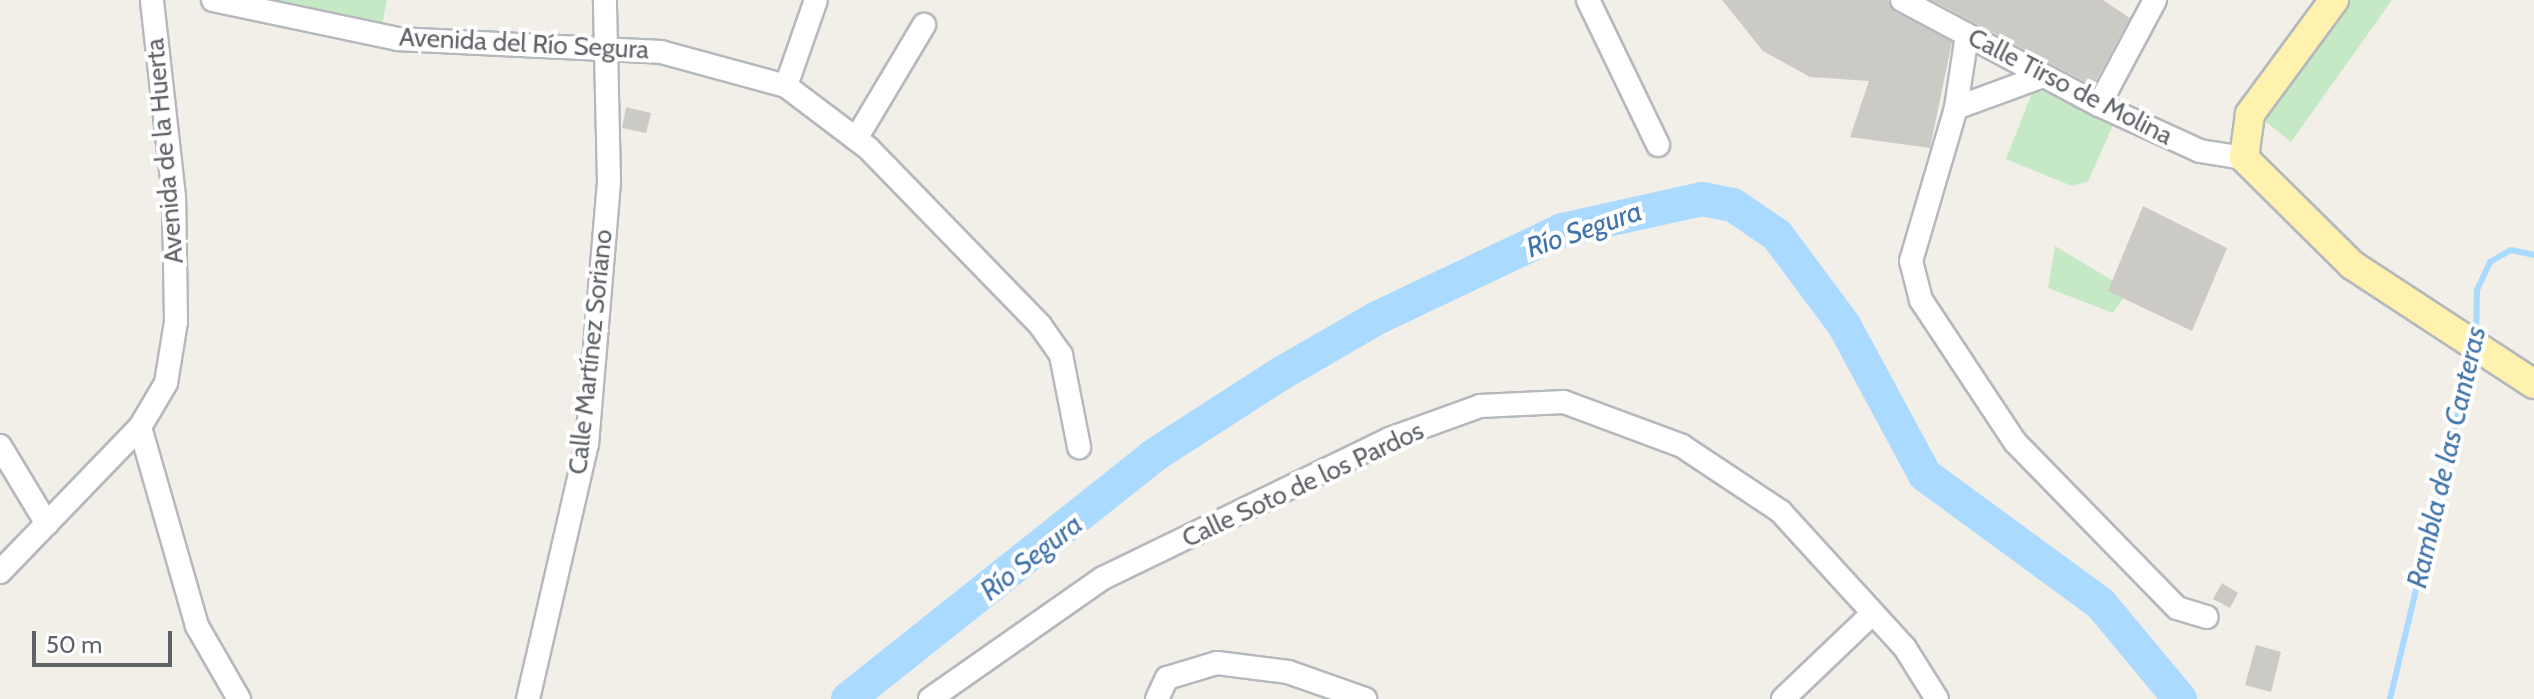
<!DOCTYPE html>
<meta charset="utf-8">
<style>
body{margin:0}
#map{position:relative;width:2534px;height:699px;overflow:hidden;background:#f1efe8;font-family:Cabin,sans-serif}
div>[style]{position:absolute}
.green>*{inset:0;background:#c5e8c5}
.stream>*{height:6px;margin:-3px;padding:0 3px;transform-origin:3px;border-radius:3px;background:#aadaff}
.river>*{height:34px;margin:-17px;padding:0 17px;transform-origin:17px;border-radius:17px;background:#aadaff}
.building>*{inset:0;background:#cccac5}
.roads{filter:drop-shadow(2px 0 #b5b8bc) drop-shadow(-2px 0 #b5b8bc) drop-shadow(0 2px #b5b8bc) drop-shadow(0 -2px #b5b8bc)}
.minor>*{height:22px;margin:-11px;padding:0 11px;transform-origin:11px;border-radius:11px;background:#fff}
.major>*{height:28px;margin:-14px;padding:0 14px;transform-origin:14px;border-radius:14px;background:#fff2af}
span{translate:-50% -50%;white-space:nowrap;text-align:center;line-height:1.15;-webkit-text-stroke:8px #fff;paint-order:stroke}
.street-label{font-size:26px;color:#5f6368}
.water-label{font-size:28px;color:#4174aa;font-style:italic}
.scale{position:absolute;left:32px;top:631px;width:140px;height:36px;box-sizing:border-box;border:4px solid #5f6368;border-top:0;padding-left:10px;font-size:24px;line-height:28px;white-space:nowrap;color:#5f6368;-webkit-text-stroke:6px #fff;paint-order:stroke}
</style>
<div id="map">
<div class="green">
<i style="clip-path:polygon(267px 0,387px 0,382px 25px)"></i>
<i style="clip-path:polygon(2339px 0,2392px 0,2291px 142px,2259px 116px)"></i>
<i style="clip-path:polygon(2046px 91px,2114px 123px,2088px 181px,2072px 186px,2006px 159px,2032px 93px)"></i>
<i style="clip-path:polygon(2055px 246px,2115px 282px,2124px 297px,2113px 313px,2048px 288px)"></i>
</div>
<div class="stream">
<i style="left:2476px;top:336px;width:46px;rotate:-88.8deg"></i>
<i style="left:2477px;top:290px;width:31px;rotate:-65deg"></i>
<i style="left:2490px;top:262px;width:24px;rotate:-30deg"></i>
<i style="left:2511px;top:250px;width:24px;rotate:12deg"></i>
<i style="left:2390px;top:699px;width:355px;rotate:-76.6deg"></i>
</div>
<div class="river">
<i style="left:848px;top:699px;width:390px;rotate:-38.5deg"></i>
<i style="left:1153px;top:456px;width:153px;rotate:-32.8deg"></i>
<i style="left:1282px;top:373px;width:110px;rotate:-30.1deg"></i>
<i style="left:1377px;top:318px;width:205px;rotate:-25.4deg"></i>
<i style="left:1562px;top:230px;width:143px;rotate:-12.5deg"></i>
<i style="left:1702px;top:199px;width:32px;rotate:11deg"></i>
<i style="left:1733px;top:205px;width:53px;rotate:34.3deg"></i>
<i style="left:1777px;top:235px;width:112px;rotate:53.3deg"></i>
<i style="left:1844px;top:325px;width:170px;rotate:61.6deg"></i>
<i style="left:1925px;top:475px;width:218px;rotate:36.2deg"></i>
<i style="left:2101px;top:604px;width:124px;rotate:50.3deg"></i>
</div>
<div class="building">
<i style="clip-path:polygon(1722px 0,1888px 0,1895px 12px,1952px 42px,1930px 148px,1850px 137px,1869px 81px,1810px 77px,1763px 51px)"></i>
<i style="clip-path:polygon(1932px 0,2103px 0,2130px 18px,2093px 86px)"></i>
<i style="clip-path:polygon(626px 107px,651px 113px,646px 133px,622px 128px)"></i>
<i style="clip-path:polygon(2143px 206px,2227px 248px,2192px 331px,2108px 291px)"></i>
<i style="clip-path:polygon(2222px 583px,2238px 593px,2230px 608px,2213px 599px)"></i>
<i style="clip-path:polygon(2256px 645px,2281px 652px,2271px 692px,2245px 685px)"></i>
</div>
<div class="roads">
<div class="minor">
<i style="left:213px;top:0;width:189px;rotate:11.9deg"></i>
<i style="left:398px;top:39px;width:263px;rotate:2.8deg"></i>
<i style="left:661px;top:52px;width:130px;rotate:15.2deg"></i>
<i style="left:786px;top:86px;width:103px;rotate:37.1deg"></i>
<i style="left:868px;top:148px;width:247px;rotate:45.8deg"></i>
<i style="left:1040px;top:325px;width:37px;rotate:55deg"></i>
<i style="left:1061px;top:355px;width:94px;rotate:78.9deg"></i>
<i style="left:1588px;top:0;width:161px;rotate:64.2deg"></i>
<i style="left:1902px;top:0;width:223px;rotate:28.1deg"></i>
<i style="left:2099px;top:105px;width:111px;rotate:24.5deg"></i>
<i style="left:2200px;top:151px;width:45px;rotate:9deg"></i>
<i style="left:1967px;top:35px;width:74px;rotate:98.6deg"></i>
<i style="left:1956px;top:108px;width:159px;rotate:106.4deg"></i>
<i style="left:1911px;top:261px;width:40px;rotate:75.6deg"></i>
<i style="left:1921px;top:300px;width:170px;rotate:56.5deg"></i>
<i style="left:2015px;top:442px;width:232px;rotate:45.7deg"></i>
<i style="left:2177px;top:608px;width:31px;rotate:17deg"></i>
<i style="left:786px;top:86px;width:91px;rotate:-70.8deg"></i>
<i style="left:2099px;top:105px;width:119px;rotate:-61.9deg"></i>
<i style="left:1956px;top:108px;width:93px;rotate:-20.2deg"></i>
<i style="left:856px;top:139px;width:133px;rotate:-59.2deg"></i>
<i style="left:140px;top:427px;width:207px;rotate:74deg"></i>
<i style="left:197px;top:626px;width:84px;rotate:60.1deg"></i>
<i style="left:0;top:446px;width:91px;rotate:58.9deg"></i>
<i style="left:0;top:572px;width:202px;rotate:-46deg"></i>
<i style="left:140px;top:427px;width:51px;rotate:-59.4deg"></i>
<i style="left:166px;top:383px;width:62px;rotate:-80.7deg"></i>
<i style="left:176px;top:322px;width:125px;rotate:-90.9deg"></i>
<i style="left:174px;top:197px;width:198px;rotate:-96.4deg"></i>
<i style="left:528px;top:699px;width:262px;rotate:-77deg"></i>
<i style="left:587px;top:444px;width:263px;rotate:-85.2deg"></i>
<i style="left:609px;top:182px;width:182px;rotate:-91.3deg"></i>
<i style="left:930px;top:699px;width:211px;rotate:-35deg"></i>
<i style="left:1103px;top:578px;width:318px;rotate:-25.9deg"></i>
<i style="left:1389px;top:439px;width:97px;rotate:-19.9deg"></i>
<i style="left:1480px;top:406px;width:84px;rotate:-2.7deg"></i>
<i style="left:1564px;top:402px;width:126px;rotate:20.4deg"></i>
<i style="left:1682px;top:446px;width:118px;rotate:33.6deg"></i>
<i style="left:1780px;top:511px;width:185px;rotate:47.6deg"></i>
<i style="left:1905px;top:648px;width:60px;rotate:57.9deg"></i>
<i style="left:1157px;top:699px;width:23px;rotate:-65deg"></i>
<i style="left:1167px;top:678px;width:52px;rotate:-16.7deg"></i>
<i style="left:1217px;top:663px;width:72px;rotate:7.2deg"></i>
<i style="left:1288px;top:672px;width:82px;rotate:19.3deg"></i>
<i style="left:1783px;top:699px;width:124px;rotate:-43.7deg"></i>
</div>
<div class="major">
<i style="left:2334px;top:0;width:142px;rotate:126.4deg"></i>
<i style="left:2250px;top:114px;width:44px;rotate:97.8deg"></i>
<i style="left:2244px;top:158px;width:152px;rotate:44.7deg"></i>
<i style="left:2352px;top:265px;width:217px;rotate:33.2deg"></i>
</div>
</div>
<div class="street-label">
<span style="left:524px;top:44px;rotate:3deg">Avenida del Río Segura</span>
<span style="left:2070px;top:87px;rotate:27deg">Calle Tirso de Molina</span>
<span style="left:165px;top:151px;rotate:-95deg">Avenida de la Huerta</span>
<span style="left:591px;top:352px;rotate:-84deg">Calle Martínez Soriano</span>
<span style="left:1303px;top:485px;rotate:-25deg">Calle Soto de los Pardos</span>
</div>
<div class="water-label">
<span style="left:1584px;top:229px;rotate:-19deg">Río Segura</span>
<span style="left:2446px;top:457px;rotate:-77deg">Rambla de las Canteras</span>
<span style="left:1031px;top:557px;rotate:-38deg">Río Segura</span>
</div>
<div class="scale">50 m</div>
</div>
